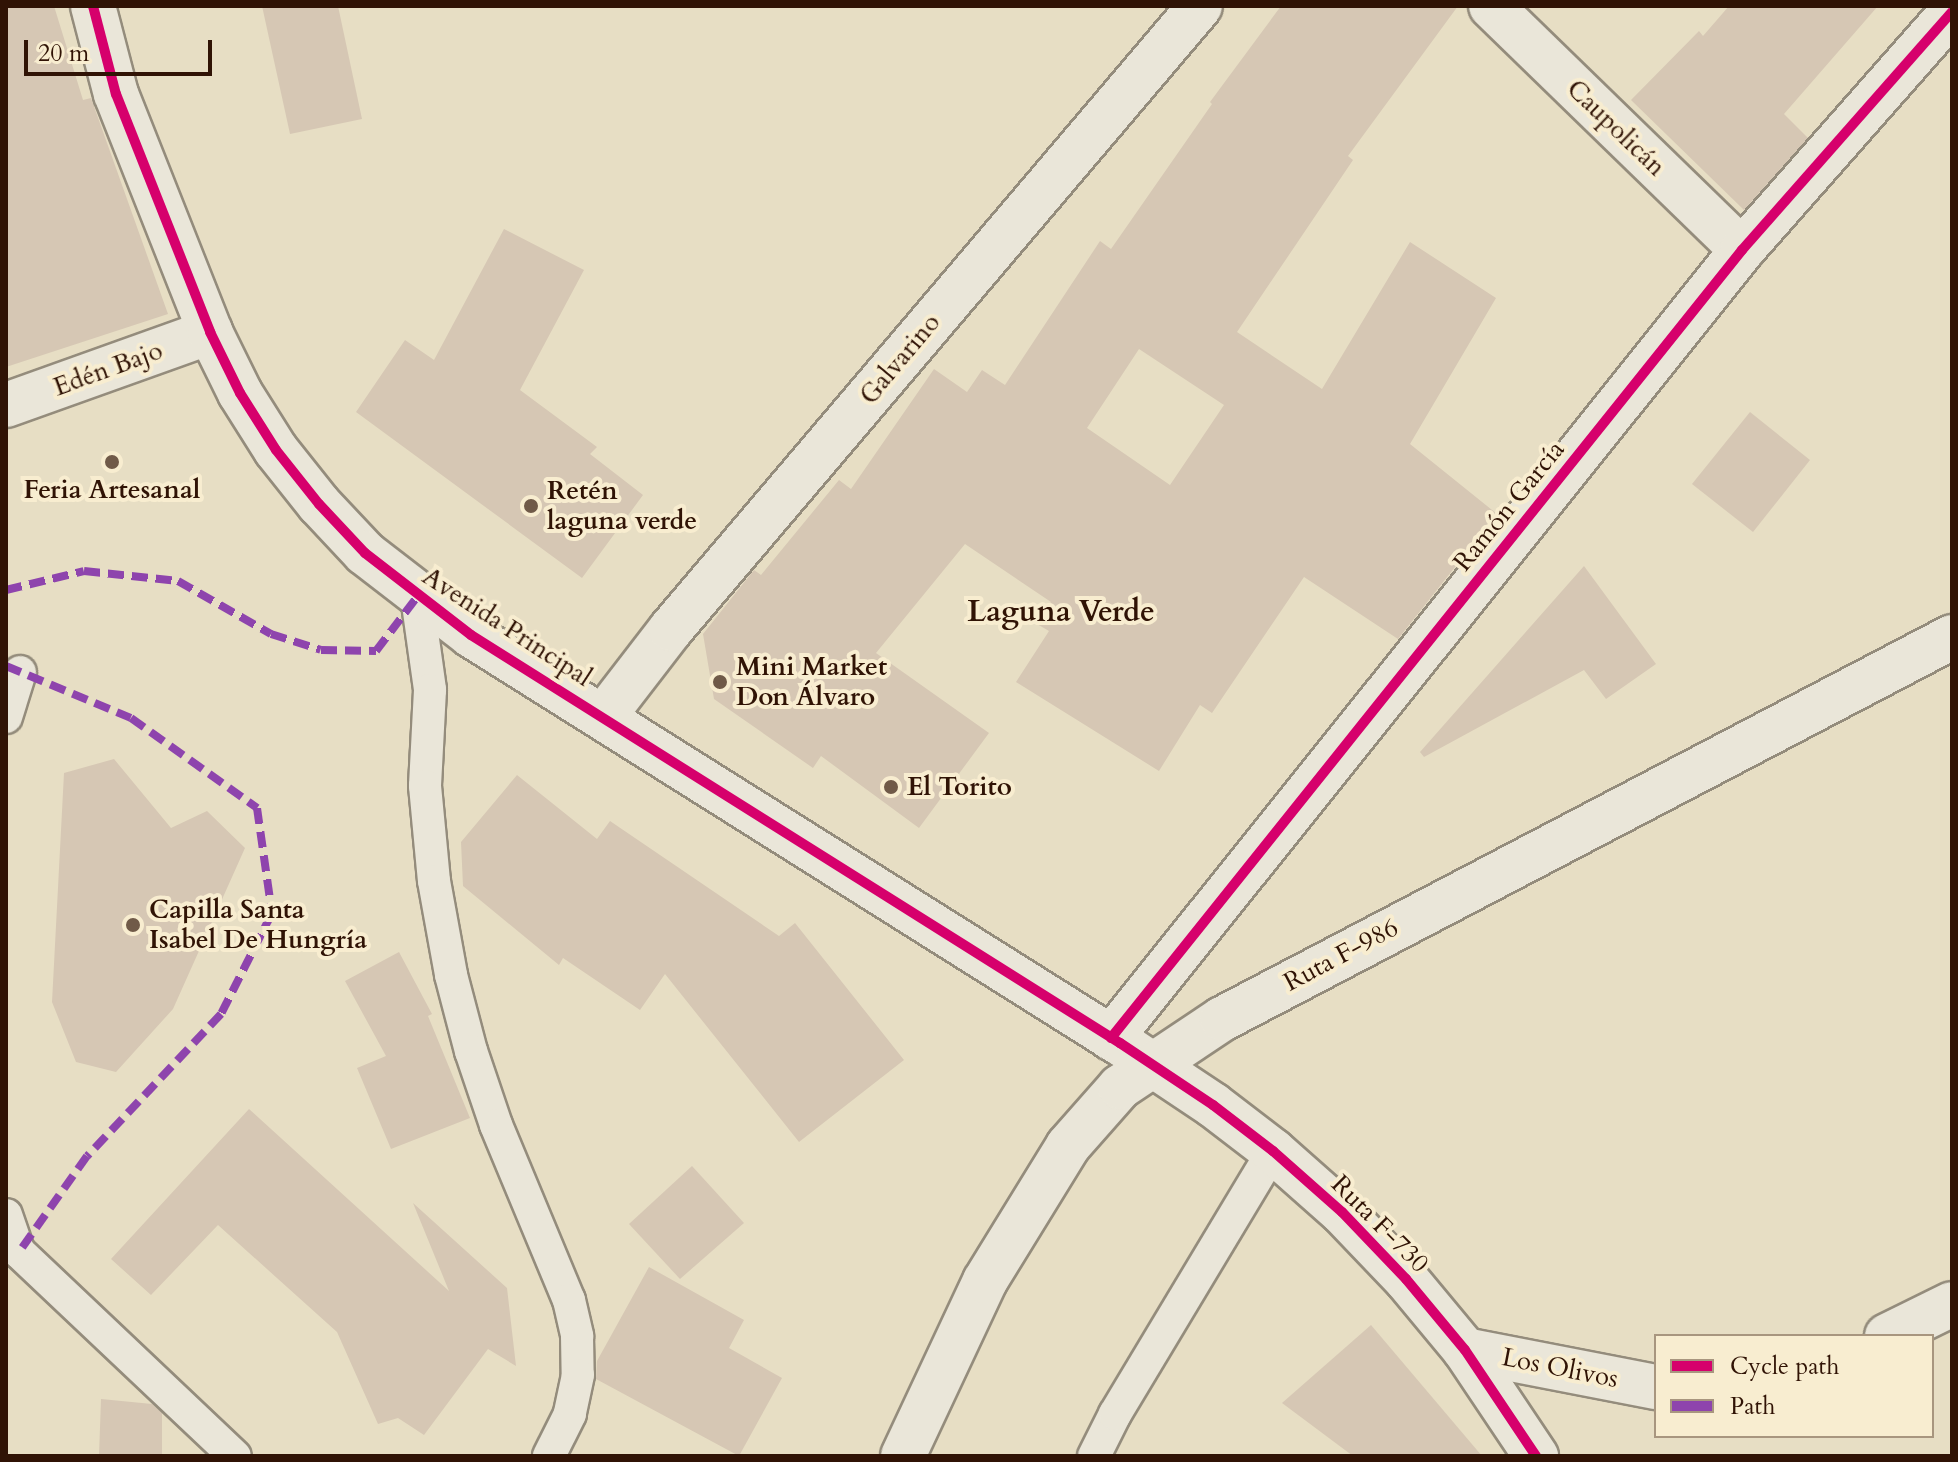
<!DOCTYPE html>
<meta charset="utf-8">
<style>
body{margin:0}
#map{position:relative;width:1958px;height:1462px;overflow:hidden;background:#e7dec4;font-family:Cardo,serif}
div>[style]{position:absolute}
.building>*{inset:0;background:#d6c7b4}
.roads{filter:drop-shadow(2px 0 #948c7c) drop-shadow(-2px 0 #948c7c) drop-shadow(0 2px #948c7c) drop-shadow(0 -2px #948c7c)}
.service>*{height:32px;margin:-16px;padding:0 16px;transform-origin:16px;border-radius:16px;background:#eae6d9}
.minor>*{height:44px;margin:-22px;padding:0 22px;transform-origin:22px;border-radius:22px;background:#eae6d9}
.tertiary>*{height:44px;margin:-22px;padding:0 22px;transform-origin:22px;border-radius:22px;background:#eae6d9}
.secondary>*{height:44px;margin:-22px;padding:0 22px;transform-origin:22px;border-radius:22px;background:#eae6d9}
.quiet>*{height:8px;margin-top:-4px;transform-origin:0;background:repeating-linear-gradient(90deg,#8e44ad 0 16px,transparent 0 24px)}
.cycleway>*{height:10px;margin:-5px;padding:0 5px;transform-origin:5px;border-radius:5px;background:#d6006c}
.dots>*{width:22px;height:22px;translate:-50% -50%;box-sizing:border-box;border:4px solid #f8edd0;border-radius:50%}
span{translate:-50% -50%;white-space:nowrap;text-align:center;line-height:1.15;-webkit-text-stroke:8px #f8edd0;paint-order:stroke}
.street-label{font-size:26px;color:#301305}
.poi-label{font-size:26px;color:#301305;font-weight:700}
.left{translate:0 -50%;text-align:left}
.quarter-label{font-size:30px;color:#301305;font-weight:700}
.frame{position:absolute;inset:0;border:8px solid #301305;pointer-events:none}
.legend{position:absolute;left:1654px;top:1334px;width:280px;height:104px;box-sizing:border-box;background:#f8edd0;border:2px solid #a8967f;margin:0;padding:10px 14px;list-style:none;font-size:24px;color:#301305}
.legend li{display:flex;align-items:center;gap:16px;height:40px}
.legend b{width:40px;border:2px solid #a8967f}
.scale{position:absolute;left:24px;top:40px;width:188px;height:36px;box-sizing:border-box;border:4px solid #301305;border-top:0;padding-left:10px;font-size:24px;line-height:28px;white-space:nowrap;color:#301305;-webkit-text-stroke:6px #f8edd0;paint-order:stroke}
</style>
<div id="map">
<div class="building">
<i style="clip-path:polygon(6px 6px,54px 6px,83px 100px,91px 98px,168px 314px,6px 367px)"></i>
<i style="clip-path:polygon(262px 6px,338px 6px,362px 119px,290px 134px)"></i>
<i style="clip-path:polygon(evenodd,1281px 6px,1458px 6px,1348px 156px,1353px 160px,1237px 332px,1322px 389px,1410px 242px,1496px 298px,1410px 444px,1497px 514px,1398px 639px,1304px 577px,1212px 713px,1200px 705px,1159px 771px,1016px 682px,1049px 631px,1037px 624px,1051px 602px,965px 544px,876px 653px,989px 733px,919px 828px,821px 756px,813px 768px,714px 699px,703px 634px,754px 570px,761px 575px,839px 480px,851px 489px,934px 369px,967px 392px,982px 370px,1005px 385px,1100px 241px,1111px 249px,1212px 104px,1210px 102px,1281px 6px,1139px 349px,1224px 405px,1170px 485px,1087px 428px,1139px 349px)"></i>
<i style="clip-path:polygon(1729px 6px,1878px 6px,1784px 114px,1808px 138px,1744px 210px,1631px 100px,1699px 31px,1703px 36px)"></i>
<i style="clip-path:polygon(504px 229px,584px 270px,520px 390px,597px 447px,590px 454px,643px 495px,582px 578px,356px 412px,405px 340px,434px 360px)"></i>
<i style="clip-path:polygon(1750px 412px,1810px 460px,1753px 532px,1692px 484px)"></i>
<i style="clip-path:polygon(1584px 566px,1656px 664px,1606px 699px,1584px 670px,1424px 757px,1420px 752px)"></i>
<i style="clip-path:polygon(114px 759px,171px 828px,207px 811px,245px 848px,173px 1009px,116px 1072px,76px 1062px,52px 1002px,64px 773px)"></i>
<i style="clip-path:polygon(517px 775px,597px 839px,610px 821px,779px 936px,795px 923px,904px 1060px,799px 1142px,665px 974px,640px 1010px,563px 958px,559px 965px,463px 886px,461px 842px)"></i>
<i style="clip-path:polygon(399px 952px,432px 1014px,428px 1016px,470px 1118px,391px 1149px,357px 1068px,386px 1056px,345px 981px)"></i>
<i style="clip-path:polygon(249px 1109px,449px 1291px,413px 1203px,507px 1288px,516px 1366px,488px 1349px,424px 1435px,398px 1418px,378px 1424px,337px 1332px,218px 1225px,151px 1295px,111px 1259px)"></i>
<i style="clip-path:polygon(692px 1166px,744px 1223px,680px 1279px,629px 1224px)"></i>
<i style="clip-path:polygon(649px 1267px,744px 1320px,729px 1348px,782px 1378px,739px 1456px,596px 1379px,597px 1361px)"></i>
<i style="clip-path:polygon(1371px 1325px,1482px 1456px,1353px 1456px,1282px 1403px)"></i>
<i style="clip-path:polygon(101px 1399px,152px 1404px,162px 1413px,162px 1456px,99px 1456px)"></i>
</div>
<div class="roads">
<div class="service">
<i style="left:417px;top:597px;width:94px;rotate:82deg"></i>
<i style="left:430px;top:690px;width:96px;rotate:93deg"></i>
<i style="left:425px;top:786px;width:95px;rotate:84.6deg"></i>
<i style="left:434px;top:881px;width:96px;rotate:79.7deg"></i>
<i style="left:451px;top:975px;width:79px;rotate:75.3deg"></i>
<i style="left:471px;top:1051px;width:78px;rotate:71.3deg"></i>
<i style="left:496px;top:1125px;width:190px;rotate:67.4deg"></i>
<i style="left:569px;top:1300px;width:37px;rotate:77deg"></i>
<i style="left:577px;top:1336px;width:39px;rotate:89deg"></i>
<i style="left:578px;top:1375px;width:40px;rotate:102deg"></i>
<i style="left:570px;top:1414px;width:47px;rotate:116.6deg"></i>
<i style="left:6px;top:717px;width:47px;rotate:-72.7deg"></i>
<i style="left:6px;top:1215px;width:39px;rotate:71deg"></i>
<i style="left:19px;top:1252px;width:297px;rotate:43.4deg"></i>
<i style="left:1094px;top:1456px;width:47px;rotate:-63.4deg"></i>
<i style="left:1115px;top:1414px;width:307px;rotate:-59deg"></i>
</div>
<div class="minor">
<i style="left:1491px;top:6px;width:350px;rotate:44.2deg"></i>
<i style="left:6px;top:405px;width:217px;rotate:-19.7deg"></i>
<i style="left:604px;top:716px;width:110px;rotate:-52.4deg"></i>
<i style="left:671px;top:629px;width:817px;rotate:-49.66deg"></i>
<i style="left:1111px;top:1038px;width:1010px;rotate:-51.31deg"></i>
<i style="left:1742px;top:250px;width:317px;rotate:-48.6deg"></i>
<i style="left:1887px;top:1336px;width:72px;rotate:-26.2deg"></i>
<i style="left:1465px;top:1350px;width:195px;rotate:11deg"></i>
</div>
<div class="tertiary">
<i style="left:93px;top:6px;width:91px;rotate:75.4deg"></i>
<i style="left:116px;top:94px;width:256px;rotate:68.4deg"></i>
<i style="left:210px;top:332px;width:68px;rotate:63.8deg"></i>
<i style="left:240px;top:393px;width:67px;rotate:57.7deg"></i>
<i style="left:276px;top:450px;width:69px;rotate:51.5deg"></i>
<i style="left:319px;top:504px;width:67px;rotate:46.8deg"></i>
<i style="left:365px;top:553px;width:134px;rotate:37.7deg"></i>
<i style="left:471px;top:635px;width:767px;rotate:32.16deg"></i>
<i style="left:1120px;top:1043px;width:112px;rotate:33.7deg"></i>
<i style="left:1213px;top:1105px;width:76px;rotate:37.5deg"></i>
<i style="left:1273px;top:1151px;width:92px;rotate:41.5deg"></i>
<i style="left:1342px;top:1212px;width:93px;rotate:46.3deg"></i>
<i style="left:1406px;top:1279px;width:92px;rotate:50.3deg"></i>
<i style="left:1465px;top:1350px;width:128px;rotate:56.2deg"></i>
</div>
<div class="secondary">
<i style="left:903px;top:1456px;width:193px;rotate:-64.9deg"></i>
<i style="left:985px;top:1281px;width:158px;rotate:-58.4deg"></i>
<i style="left:1068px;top:1146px;width:79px;rotate:-48.6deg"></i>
<i style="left:1120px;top:1087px;width:123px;rotate:-33.7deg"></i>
<i style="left:1222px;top:1019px;width:824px;rotate:-27.62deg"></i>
</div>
</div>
<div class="quiet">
<i style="left:6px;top:590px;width:80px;rotate:-13.7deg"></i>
<i style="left:84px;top:571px;width:95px;rotate:6.1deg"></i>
<i style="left:178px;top:581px;width:107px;rotate:29.7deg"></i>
<i style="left:271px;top:634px;width:52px;rotate:17.7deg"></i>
<i style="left:321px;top:650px;width:55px;rotate:1deg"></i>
<i style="left:376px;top:651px;width:68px;rotate:-52.8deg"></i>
<i style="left:6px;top:666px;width:135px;rotate:22.6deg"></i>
<i style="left:131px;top:718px;width:155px;rotate:35.5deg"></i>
<i style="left:257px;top:808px;width:106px;rotate:81.9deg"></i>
<i style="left:272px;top:913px;width:113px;rotate:116.8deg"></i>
<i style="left:221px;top:1014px;width:195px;rotate:133.3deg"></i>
<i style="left:87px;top:1156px;width:118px;rotate:125.3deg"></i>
</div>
<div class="cycleway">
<i style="left:93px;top:6px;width:91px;rotate:75.4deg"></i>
<i style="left:116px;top:94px;width:256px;rotate:68.4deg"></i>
<i style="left:210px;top:332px;width:68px;rotate:63.8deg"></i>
<i style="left:240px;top:393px;width:67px;rotate:57.7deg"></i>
<i style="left:276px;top:450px;width:69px;rotate:51.5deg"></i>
<i style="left:319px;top:504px;width:67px;rotate:46.8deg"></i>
<i style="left:365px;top:553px;width:134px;rotate:37.7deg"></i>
<i style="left:471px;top:635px;width:767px;rotate:32.16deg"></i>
<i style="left:1120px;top:1043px;width:112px;rotate:33.7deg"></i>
<i style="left:1213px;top:1105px;width:76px;rotate:37.5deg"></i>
<i style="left:1273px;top:1151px;width:92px;rotate:41.5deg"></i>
<i style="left:1342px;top:1212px;width:93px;rotate:46.3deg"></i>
<i style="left:1406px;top:1279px;width:92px;rotate:50.3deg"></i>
<i style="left:1465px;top:1350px;width:128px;rotate:56.2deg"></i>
<i style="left:1111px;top:1038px;width:1010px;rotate:-51.31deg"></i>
<i style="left:1742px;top:250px;width:317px;rotate:-48.6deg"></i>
</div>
<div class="dots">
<i style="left:112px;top:462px;background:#705a48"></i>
<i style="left:531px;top:506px;background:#705a48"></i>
<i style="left:720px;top:682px;background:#705a48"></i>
<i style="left:891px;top:787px;background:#705a48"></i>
<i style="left:133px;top:925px;background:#705a48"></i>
</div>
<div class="street-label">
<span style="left:1616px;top:128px;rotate:44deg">Caupolicán</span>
<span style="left:900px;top:359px;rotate:-50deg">Galvarino</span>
<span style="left:108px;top:369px;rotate:-20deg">Edén Bajo</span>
<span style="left:1509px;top:506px;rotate:-51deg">Ramón García</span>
<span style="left:507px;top:627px;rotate:33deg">Avenida Principal</span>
<span style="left:1341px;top:955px;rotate:-28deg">Ruta F-986</span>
<span style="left:1380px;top:1224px;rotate:45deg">Ruta F-730</span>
<span style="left:1560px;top:1368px;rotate:11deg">Los Olivos</span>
</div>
<div class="poi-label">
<span style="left:112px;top:490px">Feria Artesanal</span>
<span class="left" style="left:547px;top:506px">Retén<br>laguna verde</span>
<span class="left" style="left:736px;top:682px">Mini Market<br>Don Álvaro</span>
<span class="left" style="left:907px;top:787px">El Torito</span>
<span class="left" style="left:149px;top:925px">Capilla Santa<br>Isabel De Hungría</span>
</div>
<div class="quarter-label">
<span style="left:1061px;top:612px">Laguna Verde</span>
</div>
<div class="frame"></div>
<ul class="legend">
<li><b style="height:10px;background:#d6006c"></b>Cycle path</li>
<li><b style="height:10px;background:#8e44ad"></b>Path</li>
</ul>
<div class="scale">20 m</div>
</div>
